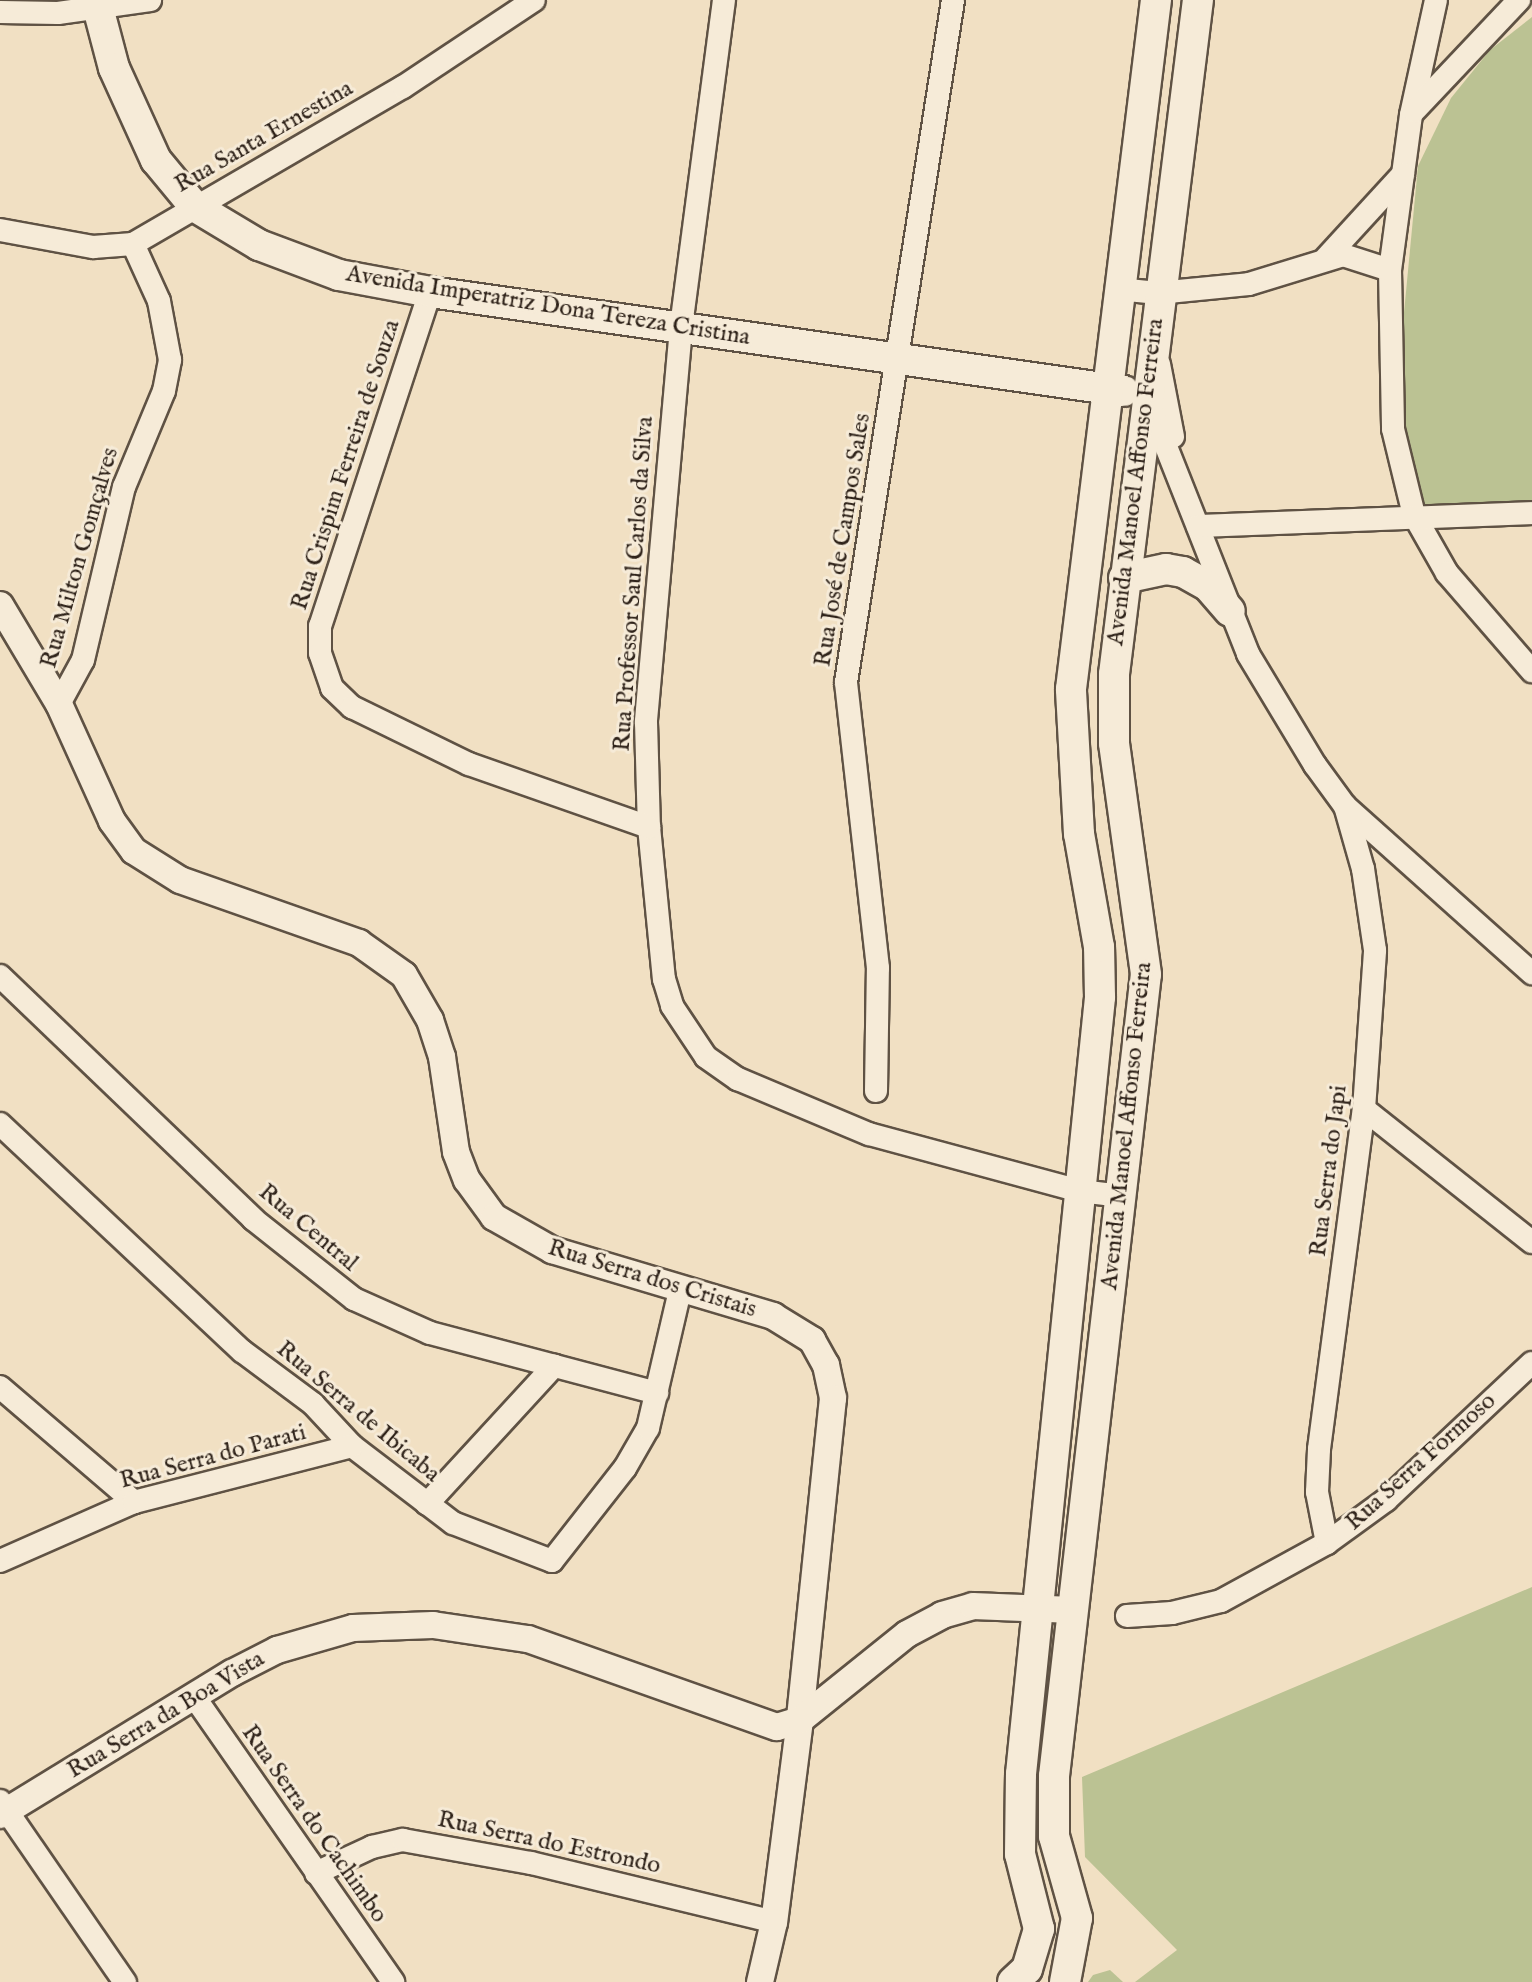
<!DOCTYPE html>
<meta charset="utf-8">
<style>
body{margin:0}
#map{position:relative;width:1532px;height:1982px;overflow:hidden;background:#f1e0c3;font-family:"IM FELL English",serif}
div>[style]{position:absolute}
.green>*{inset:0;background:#bbc293}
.roads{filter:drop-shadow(2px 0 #5f5244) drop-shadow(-2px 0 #5f5244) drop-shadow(0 2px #5f5244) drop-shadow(0 -2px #5f5244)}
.minor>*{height:22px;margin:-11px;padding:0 11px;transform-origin:11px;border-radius:11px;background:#f6ebd8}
.tertiary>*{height:26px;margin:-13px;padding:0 13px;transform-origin:13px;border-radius:13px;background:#f6ebd8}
.secondary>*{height:30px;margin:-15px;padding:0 15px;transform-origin:15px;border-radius:15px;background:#f6ebd8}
span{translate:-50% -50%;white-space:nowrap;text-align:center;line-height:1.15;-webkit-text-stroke:6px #f6ebd8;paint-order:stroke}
.street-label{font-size:24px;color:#2e2219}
</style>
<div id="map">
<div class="green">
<i style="clip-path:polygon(1532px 17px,1532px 501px,1419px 505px,1409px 467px,1399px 365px,1418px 166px,1451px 98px,1490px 50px)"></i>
<i style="clip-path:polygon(1532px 1587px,1532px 1982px,1135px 1982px,1177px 1950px,1085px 1857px,1082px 1777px)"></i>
<i style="clip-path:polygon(1110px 1970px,1123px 1982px,1088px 1982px,1093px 1975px)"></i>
</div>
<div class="roads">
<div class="minor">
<i style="left:724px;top:0;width:331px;rotate:97.5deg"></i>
<i style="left:681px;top:328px;width:396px;rotate:95.1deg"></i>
<i style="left:646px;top:722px;width:105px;rotate:88.4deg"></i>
<i style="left:649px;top:827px;width:153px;rotate:84.4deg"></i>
<i style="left:664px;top:979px;width:28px;rotate:73deg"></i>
<i style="left:672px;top:1006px;width:61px;rotate:56.3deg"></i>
<i style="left:706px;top:1057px;width:39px;rotate:35deg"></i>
<i style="left:738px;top:1079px;width:142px;rotate:22.8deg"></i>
<i style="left:869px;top:1134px;width:219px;rotate:15.1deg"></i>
<i style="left:1080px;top:1191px;width:42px;rotate:6.8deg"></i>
<i style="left:1436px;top:0;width:118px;rotate:102.3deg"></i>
<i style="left:1411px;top:115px;width:156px;rotate:97.7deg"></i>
<i style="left:1390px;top:270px;width:159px;rotate:88.9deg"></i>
<i style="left:1393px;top:429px;width:89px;rotate:76.3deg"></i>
<i style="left:1414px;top:515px;width:67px;rotate:60.4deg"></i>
<i style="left:1447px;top:573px;width:130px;rotate:49.1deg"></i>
<i style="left:0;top:12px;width:58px;rotate:1deg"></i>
<i style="left:58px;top:13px;width:93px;rotate:-8deg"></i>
<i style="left:1414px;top:111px;width:153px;rotate:-46.6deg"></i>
<i style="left:0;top:230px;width:95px;rotate:10.4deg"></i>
<i style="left:93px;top:247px;width:40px;rotate:-4.3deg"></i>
<i style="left:133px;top:244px;width:312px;rotate:-30.2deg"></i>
<i style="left:403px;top:87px;width:157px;rotate:-33.6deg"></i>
<i style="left:1326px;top:258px;width:114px;rotate:-47.5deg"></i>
<i style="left:1118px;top:289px;width:40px;rotate:5.7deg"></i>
<i style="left:1158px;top:293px;width:91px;rotate:-5.6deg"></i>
<i style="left:1249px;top:284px;width:98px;rotate:-17.1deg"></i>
<i style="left:1343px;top:255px;width:49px;rotate:17.7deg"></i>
<i style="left:430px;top:292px;width:352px;rotate:108.2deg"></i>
<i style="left:320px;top:626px;width:27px;rotate:90deg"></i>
<i style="left:320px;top:653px;width:37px;rotate:71deg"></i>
<i style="left:332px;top:688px;width:28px;rotate:44deg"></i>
<i style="left:352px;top:707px;width:130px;rotate:26deg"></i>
<i style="left:469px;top:764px;width:191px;rotate:19.3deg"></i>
<i style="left:1159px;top:364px;width:74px;rotate:79.1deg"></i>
<i style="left:1150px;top:406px;width:267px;rotate:68.4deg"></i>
<i style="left:1248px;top:654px;width:130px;rotate:58.9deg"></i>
<i style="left:1315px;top:765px;width:51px;rotate:53.8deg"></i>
<i style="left:1345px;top:806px;width:251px;rotate:41.8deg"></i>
<i style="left:1198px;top:526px;width:334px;rotate:-2.2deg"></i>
<i style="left:59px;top:704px;width:50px;rotate:-61.4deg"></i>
<i style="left:83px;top:660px;width:178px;rotate:-76.7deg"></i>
<i style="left:124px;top:487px;width:104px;rotate:-67.4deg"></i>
<i style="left:164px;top:391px;width:32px;rotate:-79deg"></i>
<i style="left:170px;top:360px;width:60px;rotate:-100.6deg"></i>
<i style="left:159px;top:301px;width:63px;rotate:-114.5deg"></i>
<i style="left:0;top:976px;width:351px;rotate:43.8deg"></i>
<i style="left:253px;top:1219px;width:129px;rotate:38.4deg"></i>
<i style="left:354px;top:1299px;width:83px;rotate:24.1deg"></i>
<i style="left:430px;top:1333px;width:235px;rotate:14.8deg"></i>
<i style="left:876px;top:1091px;width:123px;rotate:-89.1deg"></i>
<i style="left:878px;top:968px;width:288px;rotate:-96.4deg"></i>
<i style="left:846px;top:682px;width:690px;rotate:-81.08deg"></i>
<i style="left:1364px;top:1109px;width:214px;rotate:38.4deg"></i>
<i style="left:0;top:1124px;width:332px;rotate:43.2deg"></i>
<i style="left:242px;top:1351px;width:89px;rotate:36.7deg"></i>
<i style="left:313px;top:1404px;width:57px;rotate:47.1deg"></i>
<i style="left:352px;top:1446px;width:127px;rotate:37.3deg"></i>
<i style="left:453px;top:1523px;width:106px;rotate:21deg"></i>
<i style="left:552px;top:1561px;width:118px;rotate:-51.9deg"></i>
<i style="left:625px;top:1468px;width:46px;rotate:-60.1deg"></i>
<i style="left:648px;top:1428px;width:141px;rotate:-76.9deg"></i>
<i style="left:0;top:1387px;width:177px;rotate:40.6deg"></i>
<i style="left:427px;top:1504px;width:188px;rotate:-47.4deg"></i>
<i style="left:1327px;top:1543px;width:52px;rotate:-101.1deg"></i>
<i style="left:1317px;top:1492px;width:43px;rotate:-87.3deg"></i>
<i style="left:1319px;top:1449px;width:343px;rotate:-82.5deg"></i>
<i style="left:1364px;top:1109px;width:159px;rotate:-86deg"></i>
<i style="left:1375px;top:950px;width:82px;rotate:-98.4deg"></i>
<i style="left:1363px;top:869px;width:66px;rotate:-105.9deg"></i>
<i style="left:0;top:1561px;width:146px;rotate:-23.8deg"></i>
<i style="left:134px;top:1502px;width:225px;rotate:-14.4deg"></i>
<i style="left:1127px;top:1616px;width:45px;rotate:-3.8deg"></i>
<i style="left:1172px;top:1613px;width:50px;rotate:-13.8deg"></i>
<i style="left:1221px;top:1601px;width:121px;rotate:-28.7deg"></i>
<i style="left:1327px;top:1543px;width:73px;rotate:-36.1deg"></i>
<i style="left:1386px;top:1500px;width:200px;rotate:-43.2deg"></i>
<i style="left:193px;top:1695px;width:350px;rotate:55.1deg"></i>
<i style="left:0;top:1801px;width:220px;rotate:55.4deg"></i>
<i style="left:316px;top:1873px;width:62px;rotate:-24.9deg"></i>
<i style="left:372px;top:1847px;width:32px;rotate:-13deg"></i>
<i style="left:403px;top:1840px;width:130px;rotate:10.2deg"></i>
<i style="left:531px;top:1863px;width:250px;rotate:13.6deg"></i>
</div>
<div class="tertiary">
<i style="left:0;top:605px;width:115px;rotate:59.2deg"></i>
<i style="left:59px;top:704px;width:128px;rotate:65.6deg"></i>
<i style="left:112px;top:821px;width:37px;rotate:54deg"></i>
<i style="left:134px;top:851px;width:54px;rotate:32.2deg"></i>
<i style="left:180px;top:880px;width:190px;rotate:19.4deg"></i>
<i style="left:359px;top:943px;width:55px;rotate:35.4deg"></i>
<i style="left:404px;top:975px;width:52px;rotate:60deg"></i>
<i style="left:430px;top:1020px;width:39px;rotate:72deg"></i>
<i style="left:442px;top:1057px;width:96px;rotate:81.6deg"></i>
<i style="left:456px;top:1152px;width:30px;rotate:69deg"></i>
<i style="left:467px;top:1180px;width:46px;rotate:53.9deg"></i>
<i style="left:494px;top:1217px;width:67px;rotate:29.6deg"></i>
<i style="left:552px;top:1250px;width:231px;rotate:16.6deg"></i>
<i style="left:773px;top:1316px;width:46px;rotate:31.6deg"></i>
<i style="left:812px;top:1340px;width:29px;rotate:61deg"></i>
<i style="left:826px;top:1365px;width:34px;rotate:78deg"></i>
<i style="left:833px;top:1398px;width:324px;rotate:95.9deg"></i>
<i style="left:800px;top:1720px;width:204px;rotate:97.3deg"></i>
<i style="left:774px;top:1922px;width:62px;rotate:103.1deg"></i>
<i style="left:0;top:1815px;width:272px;rotate:-31.5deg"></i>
<i style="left:232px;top:1673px;width:51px;rotate:-27.1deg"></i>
<i style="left:277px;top:1650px;width:79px;rotate:-16.1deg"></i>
<i style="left:353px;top:1628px;width:80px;rotate:-2.1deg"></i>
<i style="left:433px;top:1625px;width:96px;rotate:8.4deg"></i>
<i style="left:528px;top:1639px;width:264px;rotate:19.5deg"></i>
<i style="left:777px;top:1727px;width:24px;rotate:-17deg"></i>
<i style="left:800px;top:1720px;width:137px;rotate:-38.8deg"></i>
<i style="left:907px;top:1634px;width:40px;rotate:-28deg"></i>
<i style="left:942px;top:1615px;width:32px;rotate:-16deg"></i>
<i style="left:973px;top:1606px;width:100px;rotate:2.3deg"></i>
</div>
<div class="secondary">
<i style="left:96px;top:0;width:70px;rotate:75.2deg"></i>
<i style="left:114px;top:68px;width:101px;rotate:65.5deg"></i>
<i style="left:156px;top:160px;width:60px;rotate:50.4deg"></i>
<i style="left:194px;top:206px;width:76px;rotate:31deg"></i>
<i style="left:259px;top:245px;width:85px;rotate:20.6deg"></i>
<i style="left:339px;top:275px;width:93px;rotate:10.6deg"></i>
<i style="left:430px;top:292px;width:701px;rotate:8.12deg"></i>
<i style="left:1124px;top:578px;width:43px;rotate:-12.1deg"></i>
<i style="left:1166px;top:569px;width:17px;rotate:10deg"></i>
<i style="left:1183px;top:572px;width:29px;rotate:29deg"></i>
<i style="left:1208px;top:586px;width:33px;rotate:49deg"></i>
<i style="left:1013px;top:1982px;width:19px;rotate:-43deg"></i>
<i style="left:1027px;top:1969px;width:42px;rotate:-73.3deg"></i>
<i style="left:1039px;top:1929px;width:77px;rotate:-104.2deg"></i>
<i style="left:1020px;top:1854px;width:80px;rotate:-89.3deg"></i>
<i style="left:1021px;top:1774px;width:781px;rotate:-84.19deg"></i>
<i style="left:1100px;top:997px;width:50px;rotate:-91.1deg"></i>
<i style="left:1099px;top:947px;width:115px;rotate:-100deg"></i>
<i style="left:1079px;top:834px;width:145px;rotate:-93.2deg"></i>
<i style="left:1071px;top:689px;width:694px;rotate:-82.97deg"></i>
<i style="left:1065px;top:1982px;width:65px;rotate:-79.4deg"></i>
<i style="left:1077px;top:1918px;width:85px;rotate:-105.7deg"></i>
<i style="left:1054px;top:1836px;width:60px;rotate:-90deg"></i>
<i style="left:1054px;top:1776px;width:807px;rotate:-83.46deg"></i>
<i style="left:1146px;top:974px;width:233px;rotate:-97.9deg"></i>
<i style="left:1114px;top:743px;width:69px;rotate:-90deg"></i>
<i style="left:1114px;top:674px;width:679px;rotate:-82.9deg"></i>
</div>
</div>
<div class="street-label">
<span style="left:264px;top:137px;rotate:-30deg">Rua Santa Ernestina</span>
<span style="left:548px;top:306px;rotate:9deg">Avenida Imperatriz Dona Tereza Cristina</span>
<span style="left:346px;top:465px;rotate:-72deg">Rua Crispim Ferreira de Souza</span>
<span style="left:1136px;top:482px;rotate:-83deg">Avenida Manoel Affonso Ferreira</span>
<span style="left:843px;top:540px;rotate:-81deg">Rua José de Campos Sales</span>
<span style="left:80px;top:558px;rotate:-74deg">Rua Milton Gomçalves</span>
<span style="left:634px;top:584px;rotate:-86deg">Rua Professor Saul Carlos da Silva</span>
<span style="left:1127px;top:1126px;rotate:-84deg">Avenida Manoel Affonso Ferreira</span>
<span style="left:1329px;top:1171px;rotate:-83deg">Rua Serra do Japi</span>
<span style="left:308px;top:1228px;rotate:40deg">Rua Central</span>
<span style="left:652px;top:1279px;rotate:17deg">Rua Serra dos Cristais</span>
<span style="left:358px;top:1412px;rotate:40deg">Rua Serra de Ibicaba</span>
<span style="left:213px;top:1457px;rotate:-15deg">Rua Serra do Parati</span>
<span style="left:1421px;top:1462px;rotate:-42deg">Rua Serra Formoso</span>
<span style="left:166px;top:1715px;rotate:-31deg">Rua Serra da Boa Vista</span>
<span style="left:314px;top:1824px;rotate:55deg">Rua Serra do Cachimbo</span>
<span style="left:549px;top:1843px;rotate:12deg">Rua Serra do Estrondo</span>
</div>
</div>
